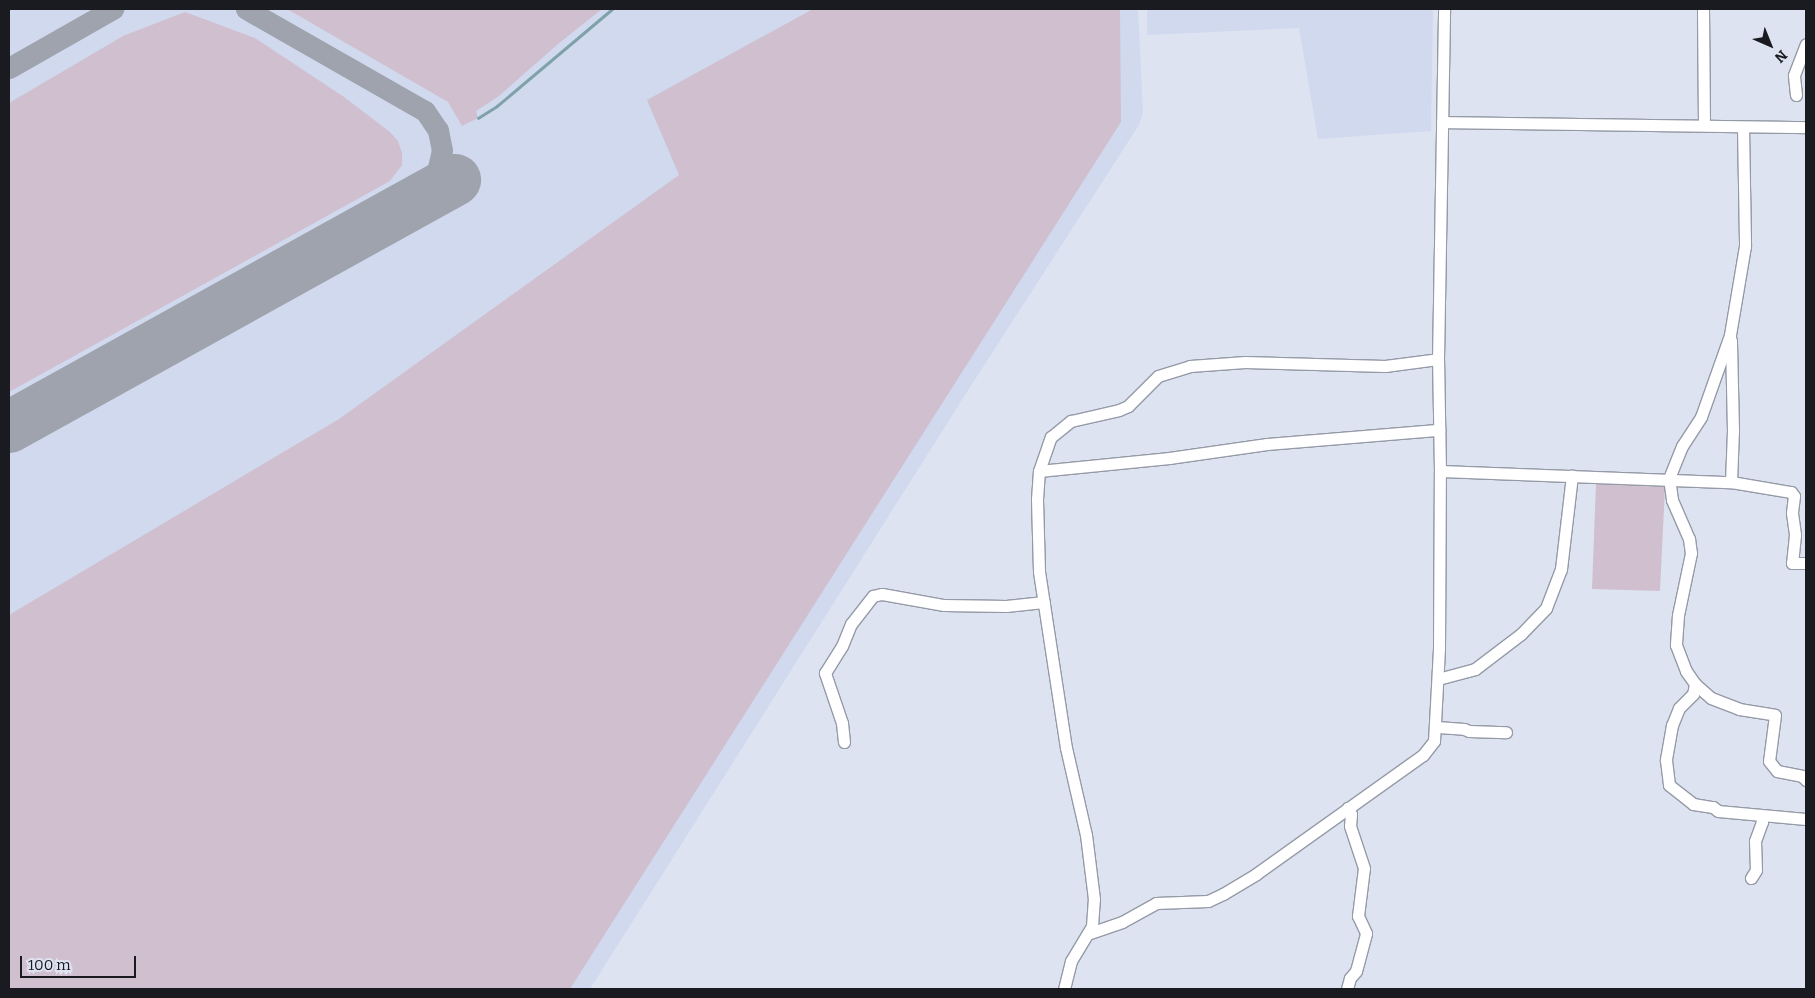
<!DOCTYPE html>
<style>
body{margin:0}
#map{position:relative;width:1815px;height:998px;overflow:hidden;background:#dee3f1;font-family:Bitter,serif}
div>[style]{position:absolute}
.built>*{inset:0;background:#d1d9ee}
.green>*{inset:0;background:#cfbfcf}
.stream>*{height:2.5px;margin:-1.25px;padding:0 1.25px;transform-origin:1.25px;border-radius:1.25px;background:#7fa2aa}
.taxiway>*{height:21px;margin:-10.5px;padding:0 10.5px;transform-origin:10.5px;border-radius:10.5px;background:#9fa3ae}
.runway>*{height:52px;margin:-26px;padding:0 26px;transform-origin:26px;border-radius:26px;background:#9fa3ae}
.roads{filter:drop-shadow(1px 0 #959aa7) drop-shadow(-1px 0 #959aa7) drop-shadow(0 1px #959aa7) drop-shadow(0 -1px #959aa7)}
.minor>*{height:11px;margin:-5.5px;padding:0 5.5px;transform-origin:5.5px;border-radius:5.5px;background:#fff}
span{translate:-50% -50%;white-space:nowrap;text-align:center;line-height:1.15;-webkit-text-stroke:5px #dee3f1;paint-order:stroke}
.frame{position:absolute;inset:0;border:10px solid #191b20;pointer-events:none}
.north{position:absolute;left:1745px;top:20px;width:50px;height:50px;-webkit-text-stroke:4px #dee3f1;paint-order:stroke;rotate:136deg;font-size:14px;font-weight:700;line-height:20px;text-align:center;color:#191b20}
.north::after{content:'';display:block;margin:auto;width:18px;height:22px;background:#191b20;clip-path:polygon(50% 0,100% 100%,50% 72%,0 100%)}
.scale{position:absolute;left:20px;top:956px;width:116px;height:22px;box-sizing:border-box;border:2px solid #191b20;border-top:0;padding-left:6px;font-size:15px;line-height:18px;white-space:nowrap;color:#191b20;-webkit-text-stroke:4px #dee3f1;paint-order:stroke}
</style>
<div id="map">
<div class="built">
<i style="clip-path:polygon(9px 9px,1138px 9px,1143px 112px,1139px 125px,965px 395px,590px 989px,9px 989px)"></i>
<i style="clip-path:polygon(1147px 9px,1433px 9px,1431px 131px,1318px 139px,1299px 28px,1147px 35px)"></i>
</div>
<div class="green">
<i style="clip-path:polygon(287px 9px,602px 9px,558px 44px,499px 96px,476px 111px,478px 118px,462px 126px,448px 102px)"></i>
<i style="clip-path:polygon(813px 9px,1120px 9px,1121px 122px,570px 989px,9px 989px,9px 615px,339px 419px,679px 175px,647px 100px)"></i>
<i style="clip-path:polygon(185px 12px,255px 38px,344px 97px,390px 132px,398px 141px,402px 153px,402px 165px,390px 181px,9px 392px,9px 103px,123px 36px)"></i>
<i style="clip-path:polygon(1596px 484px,1665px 487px,1660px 591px,1592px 589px)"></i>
</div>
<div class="stream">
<i style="left:478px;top:118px;width:22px;rotate:-32deg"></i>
<i style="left:497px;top:106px;width:150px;rotate:-40.1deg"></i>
</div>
<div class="taxiway">
<i style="left:246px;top:9px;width:206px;rotate:29.7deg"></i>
<i style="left:425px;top:111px;width:23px;rotate:56deg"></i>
<i style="left:438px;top:130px;width:20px;rotate:79deg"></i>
<i style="left:442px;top:150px;width:28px;rotate:103deg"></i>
<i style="left:436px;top:177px;width:24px;rotate:123deg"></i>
<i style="left:9px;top:68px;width:120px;rotate:-29.6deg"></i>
</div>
<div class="runway">
<i style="left:9px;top:427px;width:510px;rotate:-28.98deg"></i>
</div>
<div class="roads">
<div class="minor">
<i style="left:1703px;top:9px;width:115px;rotate:89.5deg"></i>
<i style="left:1796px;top:95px;width:20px;rotate:-96deg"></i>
<i style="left:1794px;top:75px;width:33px;rotate:-69deg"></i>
<i style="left:1442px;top:122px;width:364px;rotate:0.8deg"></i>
<i style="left:1743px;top:127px;width:119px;rotate:89deg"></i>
<i style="left:1745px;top:246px;width:90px;rotate:99.6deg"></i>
<i style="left:1730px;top:335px;width:87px;rotate:109.5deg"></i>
<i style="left:1701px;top:417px;width:35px;rotate:123deg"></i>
<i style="left:1682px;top:446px;width:35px;rotate:112deg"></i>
<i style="left:1669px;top:478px;width:22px;rotate:82deg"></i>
<i style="left:1672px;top:500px;width:43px;rotate:66.4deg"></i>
<i style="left:1689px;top:539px;width:14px;rotate:82deg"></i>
<i style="left:1691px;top:553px;width:63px;rotate:101.8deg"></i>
<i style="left:1678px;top:615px;width:30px;rotate:94deg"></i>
<i style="left:1676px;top:645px;width:28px;rotate:69deg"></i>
<i style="left:1686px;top:671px;width:16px;rotate:55deg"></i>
<i style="left:1695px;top:684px;width:21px;rotate:41deg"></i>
<i style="left:1711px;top:698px;width:30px;rotate:21deg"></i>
<i style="left:1739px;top:709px;width:36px;rotate:9deg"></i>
<i style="left:1775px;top:715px;width:46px;rotate:97.4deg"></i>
<i style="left:1769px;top:761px;width:13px;rotate:51deg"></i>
<i style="left:1777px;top:771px;width:25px;rotate:11deg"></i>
<i style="left:1802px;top:776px;width:6px;rotate:45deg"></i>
<i style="left:1039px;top:471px;width:131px;rotate:-5.7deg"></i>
<i style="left:1169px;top:458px;width:99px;rotate:-8.1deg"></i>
<i style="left:1267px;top:444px;width:173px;rotate:-4.7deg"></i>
<i style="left:1440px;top:471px;width:291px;rotate:2.2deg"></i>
<i style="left:1731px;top:482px;width:52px;rotate:-87.8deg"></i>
<i style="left:1733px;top:430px;width:90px;rotate:-91.3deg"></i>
<i style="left:1731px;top:482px;width:61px;rotate:9.5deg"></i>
<i style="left:1791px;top:492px;width:5px;rotate:53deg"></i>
<i style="left:1794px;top:496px;width:17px;rotate:97deg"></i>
<i style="left:1792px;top:513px;width:22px;rotate:82deg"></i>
<i style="left:1795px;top:535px;width:28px;rotate:96deg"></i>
<i style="left:1792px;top:563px;width:14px"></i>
<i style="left:1438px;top:679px;width:38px;rotate:-15deg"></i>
<i style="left:1475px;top:669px;width:58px;rotate:-37.3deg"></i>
<i style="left:1521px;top:634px;width:36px;rotate:-46deg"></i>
<i style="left:1546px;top:608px;width:42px;rotate:-69deg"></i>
<i style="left:1561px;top:569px;width:94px;rotate:-83.3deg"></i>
<i style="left:1695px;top:684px;width:10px;rotate:101deg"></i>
<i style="left:1693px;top:694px;width:20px;rotate:135deg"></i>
<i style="left:1679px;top:708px;width:18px;rotate:112deg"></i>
<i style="left:1672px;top:725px;width:36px;rotate:100deg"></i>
<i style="left:1666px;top:760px;width:25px;rotate:83deg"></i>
<i style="left:1669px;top:785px;width:31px;rotate:38deg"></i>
<i style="left:1693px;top:804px;width:20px;rotate:9deg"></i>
<i style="left:1713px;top:807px;width:6px;rotate:39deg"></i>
<i style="left:1718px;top:811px;width:88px;rotate:5.2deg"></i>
<i style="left:1437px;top:727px;width:27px;rotate:4deg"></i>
<i style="left:1464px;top:729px;width:5px;rotate:22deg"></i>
<i style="left:1469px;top:731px;width:37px;rotate:2deg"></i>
<i style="left:844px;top:742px;width:19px;rotate:-96deg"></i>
<i style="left:842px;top:723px;width:53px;rotate:-108.8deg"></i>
<i style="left:825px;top:673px;width:32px;rotate:-58deg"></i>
<i style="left:842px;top:646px;width:24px;rotate:-68deg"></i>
<i style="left:851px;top:624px;width:36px;rotate:-52deg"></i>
<i style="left:873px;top:596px;width:9px;rotate:-13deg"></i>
<i style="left:882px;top:594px;width:63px;rotate:10.1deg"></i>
<i style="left:944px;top:605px;width:62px;rotate:0.9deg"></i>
<i style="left:1006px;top:606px;width:38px;rotate:-6deg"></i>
<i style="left:1751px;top:878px;width:9px;rotate:-58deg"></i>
<i style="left:1756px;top:870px;width:29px;rotate:-92deg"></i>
<i style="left:1755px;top:841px;width:20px;rotate:-70deg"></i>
<i style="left:1762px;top:822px;width:6px;rotate:-99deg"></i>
<i style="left:1090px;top:933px;width:34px;rotate:-19deg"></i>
<i style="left:1122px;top:922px;width:39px;rotate:-29deg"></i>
<i style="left:1156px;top:903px;width:52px;rotate:-2.2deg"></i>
<i style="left:1208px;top:901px;width:17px;rotate:-25deg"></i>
<i style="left:1223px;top:894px;width:39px;rotate:-31deg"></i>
<i style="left:1256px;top:874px;width:205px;rotate:-35.5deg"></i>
<i style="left:1423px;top:755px;width:18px;rotate:-52deg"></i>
<i style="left:1434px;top:741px;width:93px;rotate:-86.9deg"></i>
<i style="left:1439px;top:648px;width:177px;rotate:-89.7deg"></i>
<i style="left:1440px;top:471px;width:112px;rotate:-91deg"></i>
<i style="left:1438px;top:359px;width:350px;rotate:-89deg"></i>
<i style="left:1064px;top:989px;width:29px;rotate:-76deg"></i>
<i style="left:1071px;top:961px;width:41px;rotate:-59deg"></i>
<i style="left:1092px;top:926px;width:27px;rotate:-86deg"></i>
<i style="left:1094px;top:899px;width:64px;rotate:-97.1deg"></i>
<i style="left:1086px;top:835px;width:89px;rotate:-102.9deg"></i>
<i style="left:1066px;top:748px;width:179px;rotate:-98.7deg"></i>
<i style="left:1039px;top:571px;width:72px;rotate:-91.6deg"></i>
<i style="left:1037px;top:499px;width:28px;rotate:-86deg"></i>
<i style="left:1039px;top:471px;width:36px;rotate:-71deg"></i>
<i style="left:1051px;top:437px;width:26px;rotate:-39deg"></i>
<i style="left:1071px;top:421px;width:49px;rotate:-12.9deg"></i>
<i style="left:1119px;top:410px;width:10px;rotate:-24deg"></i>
<i style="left:1128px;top:406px;width:42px;rotate:-45deg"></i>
<i style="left:1158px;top:376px;width:34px;rotate:-17deg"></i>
<i style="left:1190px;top:366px;width:55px;rotate:-4.2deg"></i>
<i style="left:1245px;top:362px;width:140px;rotate:1.6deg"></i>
<i style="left:1385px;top:366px;width:53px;rotate:-7.5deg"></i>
<i style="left:1347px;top:989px;width:11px;rotate:-75deg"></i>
<i style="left:1350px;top:978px;width:9px;rotate:-49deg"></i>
<i style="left:1356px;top:971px;width:39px;rotate:-75deg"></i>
<i style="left:1366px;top:933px;width:19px;rotate:-115deg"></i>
<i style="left:1358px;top:916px;width:48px;rotate:-82.9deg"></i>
<i style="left:1364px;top:868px;width:44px;rotate:-108.4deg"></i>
<i style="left:1350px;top:826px;width:12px;rotate:-85deg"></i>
<i style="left:1351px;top:814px;width:7px;rotate:-117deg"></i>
</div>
</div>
<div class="frame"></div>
<div class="north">N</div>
<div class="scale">100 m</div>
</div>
